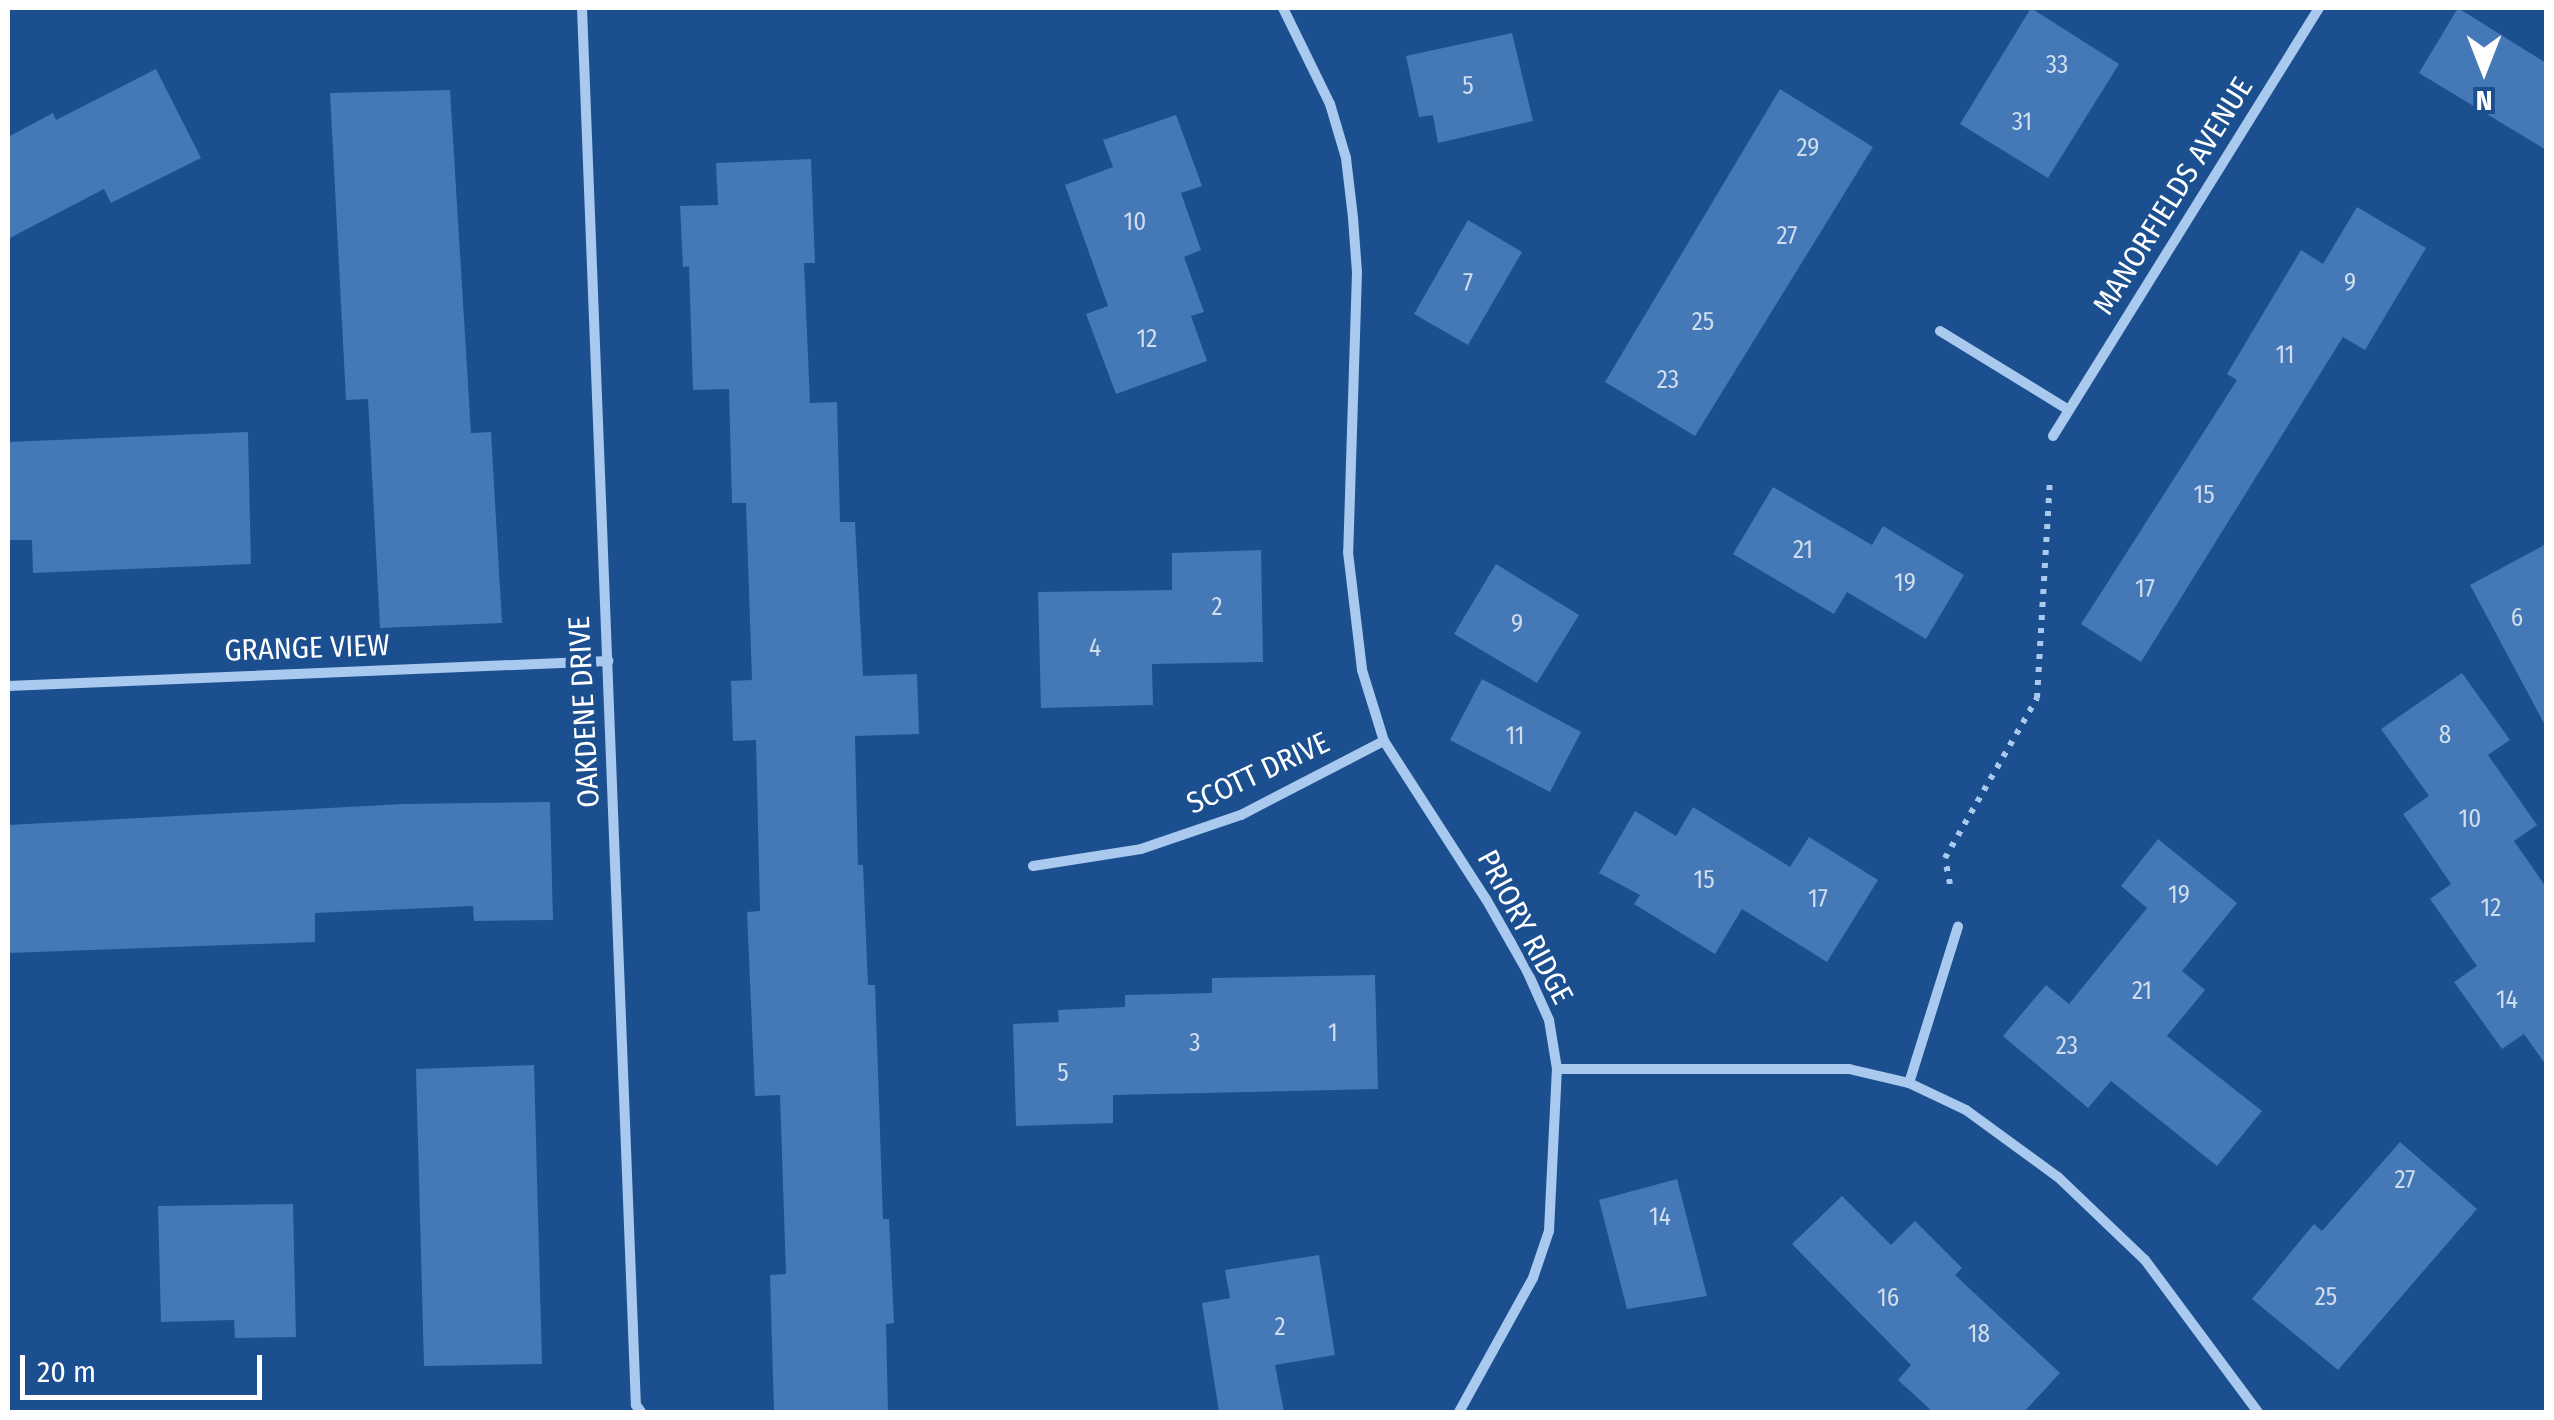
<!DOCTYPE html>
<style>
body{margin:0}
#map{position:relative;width:2554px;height:1420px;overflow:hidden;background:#1b4f8f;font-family:"Fira Sans Condensed",sans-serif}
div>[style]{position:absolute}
.building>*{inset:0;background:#4478b7}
.path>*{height:6px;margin-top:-3px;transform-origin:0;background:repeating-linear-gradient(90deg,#a9c9ee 0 5px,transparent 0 13px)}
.street>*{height:10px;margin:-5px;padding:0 5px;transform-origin:5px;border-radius:5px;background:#a9c9ee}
span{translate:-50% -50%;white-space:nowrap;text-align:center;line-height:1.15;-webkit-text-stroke:10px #1b4f8f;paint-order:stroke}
.number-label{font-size:25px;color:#d0dded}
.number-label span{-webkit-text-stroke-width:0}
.street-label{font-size:30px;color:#fff}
.frame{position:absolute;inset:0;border:10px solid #fff;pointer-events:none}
.north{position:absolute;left:2434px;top:20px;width:100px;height:100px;-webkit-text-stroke:8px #1b4f8f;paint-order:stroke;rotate:180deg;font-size:28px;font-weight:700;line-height:40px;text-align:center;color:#fff}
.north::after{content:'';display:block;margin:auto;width:35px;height:45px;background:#fff;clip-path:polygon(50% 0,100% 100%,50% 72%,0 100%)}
.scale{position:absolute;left:20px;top:1355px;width:242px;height:45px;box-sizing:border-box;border:5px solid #fff;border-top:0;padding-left:12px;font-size:30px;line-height:35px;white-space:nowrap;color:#fff;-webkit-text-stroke:8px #1b4f8f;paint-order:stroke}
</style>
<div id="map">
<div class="building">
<i style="clip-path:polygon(2031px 8px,2119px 64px,2048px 178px,1960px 124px)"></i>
<i style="clip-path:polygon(2458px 8px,2546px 63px,2546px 150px,2419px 73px)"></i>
<i style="clip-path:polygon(1512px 33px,1533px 121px,1438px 143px,1433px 115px,1419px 117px,1406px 56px)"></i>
<i style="clip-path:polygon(156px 69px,201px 158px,111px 203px,104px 189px,8px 239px,8px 137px,53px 113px,56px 120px)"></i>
<i style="clip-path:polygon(1780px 89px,1873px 147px,1695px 436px,1605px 382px)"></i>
<i style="clip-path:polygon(450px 90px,471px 433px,491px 432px,502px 623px,380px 628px,368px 399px,346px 400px,330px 93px)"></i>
<i style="clip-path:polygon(1176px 115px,1202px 186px,1181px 193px,1201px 250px,1184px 257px,1204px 312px,1191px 316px,1207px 361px,1116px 394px,1086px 314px,1108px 306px,1065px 185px,1113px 167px,1103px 140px)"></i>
<i style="clip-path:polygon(811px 159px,815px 263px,804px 263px,810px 403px,837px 402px,840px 522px,855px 522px,863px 676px,917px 674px,919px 734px,855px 736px,858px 865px,863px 865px,868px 985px,875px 985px,883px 1219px,889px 1219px,894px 1323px,886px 1324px,888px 1412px,774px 1412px,770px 1275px,786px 1274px,780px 1095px,755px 1096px,747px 912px,760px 911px,756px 740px,733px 741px,731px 681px,752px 680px,746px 503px,732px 503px,729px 389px,693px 390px,689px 266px,683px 267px,680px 206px,718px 205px,716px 163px)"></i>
<i style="clip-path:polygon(2357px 207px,2426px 248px,2365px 350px,2343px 337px,2141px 662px,2081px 624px,2237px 380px,2227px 374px,2301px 250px,2323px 264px)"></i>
<i style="clip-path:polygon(1468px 220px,1522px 252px,1468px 345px,1414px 314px)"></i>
<i style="clip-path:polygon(248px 432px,251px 564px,33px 573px,32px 540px,8px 540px,8px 442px)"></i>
<i style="clip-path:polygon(1773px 487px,1872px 545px,1883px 526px,1964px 575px,1926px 639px,1847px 592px,1834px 614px,1733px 554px)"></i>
<i style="clip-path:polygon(2546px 544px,2546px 727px,2470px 585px)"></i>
<i style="clip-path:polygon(1261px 550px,1263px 662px,1152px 664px,1153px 705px,1041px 708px,1038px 592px,1172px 590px,1172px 553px)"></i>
<i style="clip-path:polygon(1496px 564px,1579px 615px,1537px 683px,1454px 634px)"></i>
<i style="clip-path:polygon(2462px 673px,2510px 740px,2488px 755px,2537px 825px,2514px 841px,2546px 887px,2546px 1065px,2524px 1034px,2502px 1049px,2454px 982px,2477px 966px,2430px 899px,2451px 884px,2403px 814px,2429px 796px,2381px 729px)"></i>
<i style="clip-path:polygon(1482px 679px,1581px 732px,1550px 792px,1450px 740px)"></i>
<i style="clip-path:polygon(550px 802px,553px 920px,474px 921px,473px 906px,315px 913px,315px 942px,8px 953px,8px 825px,404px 804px)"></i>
<i style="clip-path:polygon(1693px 807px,1790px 867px,1809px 837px,1878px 880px,1827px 962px,1742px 909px,1715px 954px,1634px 904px,1640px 895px,1599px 873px,1635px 811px,1676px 836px)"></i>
<i style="clip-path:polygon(2158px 839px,2237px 903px,2182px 971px,2205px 990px,2167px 1036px,2262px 1111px,2217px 1166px,2111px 1081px,2088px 1108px,2003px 1036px,2046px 985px,2069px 1004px,2147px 908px,2121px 886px)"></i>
<i style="clip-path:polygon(1375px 975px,1378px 1089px,1113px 1095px,1113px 1123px,1016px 1126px,1013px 1024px,1059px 1022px,1058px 1010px,1125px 1007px,1125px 995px,1212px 993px,1212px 978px)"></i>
<i style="clip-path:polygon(534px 1065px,542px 1364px,424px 1366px,416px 1069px)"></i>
<i style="clip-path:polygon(2400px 1142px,2477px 1209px,2338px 1370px,2252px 1299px,2314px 1224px,2322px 1231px)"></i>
<i style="clip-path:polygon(1677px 1179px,1707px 1296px,1627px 1309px,1599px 1200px)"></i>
<i style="clip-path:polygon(1842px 1196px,1891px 1245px,1915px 1221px,1962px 1268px,1955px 1275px,2060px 1373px,2024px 1412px,1933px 1412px,1898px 1380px,1911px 1365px,1792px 1244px)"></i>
<i style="clip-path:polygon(293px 1204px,296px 1337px,235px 1338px,234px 1320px,161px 1322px,158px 1206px)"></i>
<i style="clip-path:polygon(1319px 1255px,1335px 1355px,1275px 1365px,1284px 1412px,1219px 1412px,1202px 1303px,1230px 1298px,1225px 1270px)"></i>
</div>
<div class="path">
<i style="left:1950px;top:884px;width:26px;rotate:-101deg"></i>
<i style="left:1945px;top:858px;width:185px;rotate:-60.1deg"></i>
<i style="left:2037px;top:698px;width:216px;rotate:-86.6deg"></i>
</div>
<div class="street">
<i style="left:582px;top:8px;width:1398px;rotate:87.79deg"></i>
<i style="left:636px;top:1405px;width:9px;rotate:54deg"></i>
<i style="left:1283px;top:8px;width:107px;rotate:63.9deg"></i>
<i style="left:1330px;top:104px;width:56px;rotate:73.5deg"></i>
<i style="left:1346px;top:158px;width:60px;rotate:83.3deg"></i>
<i style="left:1353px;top:218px;width:54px;rotate:85.8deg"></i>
<i style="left:1357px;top:272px;width:280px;rotate:91.8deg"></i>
<i style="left:1348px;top:552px;width:119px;rotate:83.2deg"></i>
<i style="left:1362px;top:670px;width:74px;rotate:72.8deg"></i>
<i style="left:1384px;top:741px;width:188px;rotate:57.2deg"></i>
<i style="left:1486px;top:899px;width:83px;rotate:60.3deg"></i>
<i style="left:1527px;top:971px;width:54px;rotate:65.8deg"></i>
<i style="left:1549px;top:1020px;width:50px;rotate:80.7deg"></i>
<i style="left:1557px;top:1069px;width:292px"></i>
<i style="left:1849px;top:1069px;width:62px;rotate:13.1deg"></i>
<i style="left:1909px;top:1083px;width:63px;rotate:25.3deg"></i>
<i style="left:1966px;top:1110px;width:114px;rotate:36.1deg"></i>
<i style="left:2058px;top:1177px;width:120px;rotate:43.7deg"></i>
<i style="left:2145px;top:1260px;width:189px;rotate:53.4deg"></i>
<i style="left:1940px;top:331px;width:151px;rotate:31.5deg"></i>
<i style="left:2053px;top:436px;width:504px;rotate:-58.14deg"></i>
<i style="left:8px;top:686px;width:601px;rotate:-2.39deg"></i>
<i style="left:1033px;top:866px;width:109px;rotate:-8.9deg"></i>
<i style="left:1141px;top:849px;width:106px;rotate:-18.8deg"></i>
<i style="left:1241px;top:815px;width:161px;rotate:-27.4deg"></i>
<i style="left:1909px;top:1083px;width:164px;rotate:-72.6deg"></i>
<i style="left:1459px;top:1412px;width:153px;rotate:-61.1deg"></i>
<i style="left:1533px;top:1278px;width:50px;rotate:-71.2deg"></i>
<i style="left:1549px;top:1231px;width:162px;rotate:-87.2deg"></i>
</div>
<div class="number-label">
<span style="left:2057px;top:65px">33</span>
<span style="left:1468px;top:86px">5</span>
<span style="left:2022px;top:122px">31</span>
<span style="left:1808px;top:148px">29</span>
<span style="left:1135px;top:222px">10</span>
<span style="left:1787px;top:236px">27</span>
<span style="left:1468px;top:283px">7</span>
<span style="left:2350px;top:283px">9</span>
<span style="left:1703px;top:322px">25</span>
<span style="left:1147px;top:339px">12</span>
<span style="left:2285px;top:355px">11</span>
<span style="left:1668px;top:380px">23</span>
<span style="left:2204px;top:495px">15</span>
<span style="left:1803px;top:550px">21</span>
<span style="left:1905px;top:583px">19</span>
<span style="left:2145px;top:589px">17</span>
<span style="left:1217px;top:607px">2</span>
<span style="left:2517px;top:618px">6</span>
<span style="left:1517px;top:624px">9</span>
<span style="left:1095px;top:648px">4</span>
<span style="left:2445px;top:735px">8</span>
<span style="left:1515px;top:736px">11</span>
<span style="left:2470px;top:819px">10</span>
<span style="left:1704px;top:880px">15</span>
<span style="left:2179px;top:895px">19</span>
<span style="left:1818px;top:899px">17</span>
<span style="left:2491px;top:908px">12</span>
<span style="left:2142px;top:991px">21</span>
<span style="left:2507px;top:1000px">14</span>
<span style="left:1333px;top:1033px">1</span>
<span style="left:1195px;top:1043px">3</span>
<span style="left:2067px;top:1046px">23</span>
<span style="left:1063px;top:1073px">5</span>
<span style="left:2405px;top:1180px">27</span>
<span style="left:1660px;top:1217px">14</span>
<span style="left:2326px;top:1297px">25</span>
<span style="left:1888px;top:1298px">16</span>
<span style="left:1280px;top:1327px">2</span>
<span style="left:1979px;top:1334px">18</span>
</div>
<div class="street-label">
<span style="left:2173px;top:196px;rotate:-58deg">MANORFIELDS AVENUE</span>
<span style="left:307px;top:648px;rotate:-2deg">GRANGE VIEW</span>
<span style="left:584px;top:712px;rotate:-93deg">OAKDENE DRIVE</span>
<span style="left:1258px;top:773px;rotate:-25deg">SCOTT DRIVE</span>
<span style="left:1525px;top:927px;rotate:62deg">PRIORY RIDGE</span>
</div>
<div class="frame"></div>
<div class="north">N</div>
<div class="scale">20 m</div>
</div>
